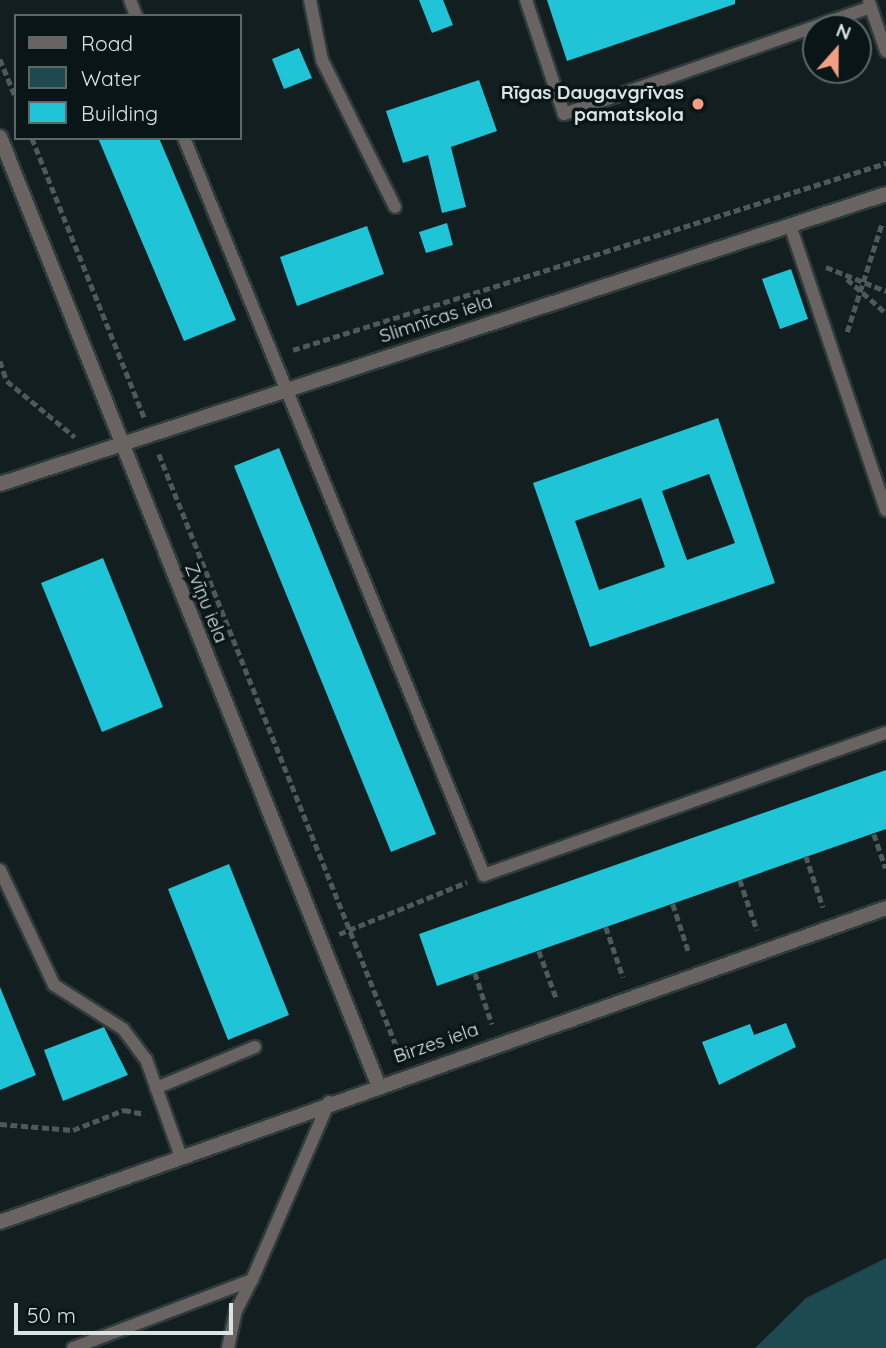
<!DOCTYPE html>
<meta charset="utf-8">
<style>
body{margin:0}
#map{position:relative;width:886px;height:1348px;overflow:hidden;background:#121e20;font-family:Quicksand,sans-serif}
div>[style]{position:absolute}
.water>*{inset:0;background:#1d4a50}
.building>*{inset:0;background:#1fc4d6}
.path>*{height:4.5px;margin-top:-2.25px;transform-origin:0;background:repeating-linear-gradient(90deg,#4e595b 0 7px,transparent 0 10.5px)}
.roads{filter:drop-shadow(2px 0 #2e3a3c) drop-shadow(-2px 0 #2e3a3c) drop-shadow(0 2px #2e3a3c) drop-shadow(0 -2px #2e3a3c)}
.lane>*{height:12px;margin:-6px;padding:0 6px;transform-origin:6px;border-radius:6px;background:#696362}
.street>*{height:14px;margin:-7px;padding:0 7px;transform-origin:7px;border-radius:7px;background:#696362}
.dots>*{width:19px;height:19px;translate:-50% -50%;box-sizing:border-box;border:4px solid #091517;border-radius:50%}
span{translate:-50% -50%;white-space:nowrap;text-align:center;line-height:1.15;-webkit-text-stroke:7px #091517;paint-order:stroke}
.poi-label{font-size:19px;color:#dbe3e5;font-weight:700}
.right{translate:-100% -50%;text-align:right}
.street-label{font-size:19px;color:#dbe3e5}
.legend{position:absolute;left:14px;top:14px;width:228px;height:126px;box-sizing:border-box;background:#091517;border:2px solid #5d6769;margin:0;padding:9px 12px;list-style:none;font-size:21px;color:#dbe3e5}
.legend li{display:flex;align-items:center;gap:14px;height:35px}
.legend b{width:35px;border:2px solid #5d6769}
.north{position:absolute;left:802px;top:14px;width:70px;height:70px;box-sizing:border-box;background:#091517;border:2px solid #5d6769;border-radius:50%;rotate:21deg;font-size:19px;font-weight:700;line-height:28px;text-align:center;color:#dbe3e5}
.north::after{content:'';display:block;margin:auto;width:24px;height:32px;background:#f39f83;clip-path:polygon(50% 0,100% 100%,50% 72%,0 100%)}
.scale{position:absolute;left:14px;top:1303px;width:219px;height:32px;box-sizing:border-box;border:4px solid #dbe3e5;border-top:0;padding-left:9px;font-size:21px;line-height:24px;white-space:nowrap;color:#dbe3e5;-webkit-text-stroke:5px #091517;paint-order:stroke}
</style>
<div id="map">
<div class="water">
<i style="clip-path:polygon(886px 1258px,886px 1348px,755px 1348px,806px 1298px)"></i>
</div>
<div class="building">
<i style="clip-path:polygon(419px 0,443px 0,453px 25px,432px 33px)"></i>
<i style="clip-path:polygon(547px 0,735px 0,735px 4px,567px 61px)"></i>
<i style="clip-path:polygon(299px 48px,312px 78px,284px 89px,272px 59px)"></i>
<i style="clip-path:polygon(479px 80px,497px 131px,451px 147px,466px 207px,442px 213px,428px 155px,403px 163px,386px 111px)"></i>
<i style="clip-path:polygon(98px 138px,159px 138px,236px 320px,184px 341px)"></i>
<i style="clip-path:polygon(447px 223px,453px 245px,426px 253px,419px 232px)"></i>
<i style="clip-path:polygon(367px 226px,384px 274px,297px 306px,280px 257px)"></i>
<i style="clip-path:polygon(791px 269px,808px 319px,780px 329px,762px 279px)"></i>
<i style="clip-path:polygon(evenodd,718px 418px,775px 583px,590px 647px,533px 483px,718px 418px,709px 474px,735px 543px,687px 560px,662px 491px,709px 474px,718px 418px,641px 498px,665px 567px,599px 590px,575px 521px,641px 498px)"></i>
<i style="clip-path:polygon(279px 448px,436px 834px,391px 852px,234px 466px)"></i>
<i style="clip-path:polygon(103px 558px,163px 707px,102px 732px,41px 583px)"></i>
<i style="clip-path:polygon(886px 770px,886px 829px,437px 986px,419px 934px)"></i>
<i style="clip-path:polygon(229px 864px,289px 1015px,228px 1040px,168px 889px)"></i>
<i style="clip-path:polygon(0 987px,36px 1075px,0 1090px)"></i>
<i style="clip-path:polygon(786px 1023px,796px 1047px,719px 1085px,702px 1042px,750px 1024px,754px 1035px)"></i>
<i style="clip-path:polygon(104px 1027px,128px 1075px,63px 1101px,44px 1050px)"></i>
</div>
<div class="path">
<i style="left:0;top:59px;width:42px;rotate:67.7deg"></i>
<i style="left:32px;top:138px;width:301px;rotate:68.1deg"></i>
<i style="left:826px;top:267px;width:65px;rotate:21.8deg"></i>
<i style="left:847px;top:279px;width:52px;rotate:41.1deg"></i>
<i style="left:847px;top:332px;width:114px;rotate:-72.2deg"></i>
<i style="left:293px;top:350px;width:622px;rotate:-17.5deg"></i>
<i style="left:0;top:361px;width:21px;rotate:71deg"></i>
<i style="left:7px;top:381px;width:88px;rotate:39.5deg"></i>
<i style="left:159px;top:454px;width:653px;rotate:68.15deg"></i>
<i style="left:874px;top:834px;width:36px;rotate:71deg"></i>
<i style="left:806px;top:856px;width:54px;rotate:71.6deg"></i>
<i style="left:740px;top:880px;width:53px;rotate:71.2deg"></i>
<i style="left:673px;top:904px;width:52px;rotate:71.9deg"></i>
<i style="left:606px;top:927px;width:53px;rotate:71.2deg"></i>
<i style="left:339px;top:934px;width:138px;rotate:-22.1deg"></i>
<i style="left:539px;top:951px;width:52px;rotate:69.8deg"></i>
<i style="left:475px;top:973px;width:54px;rotate:71.6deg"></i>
<i style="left:0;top:1124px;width:73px;rotate:4.7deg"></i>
<i style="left:73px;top:1130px;width:55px;rotate:-21.4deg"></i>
<i style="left:124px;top:1110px;width:21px;rotate:11deg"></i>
</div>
<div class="roads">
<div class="lane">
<i style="left:130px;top:0;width:17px;rotate:69deg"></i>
<i style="left:310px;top:0;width:61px;rotate:78.7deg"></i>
<i style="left:322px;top:60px;width:164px;rotate:63.6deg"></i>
<i style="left:526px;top:0;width:120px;rotate:71.6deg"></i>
<i style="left:564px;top:114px;width:325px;rotate:-19.2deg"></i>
<i style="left:869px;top:2px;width:52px;rotate:70.9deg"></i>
<i style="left:184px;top:138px;width:796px;rotate:67.85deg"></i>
<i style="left:484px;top:875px;width:426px;rotate:-19.5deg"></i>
<i style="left:790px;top:225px;width:301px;rotate:71.4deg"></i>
<i style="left:0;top:870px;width:127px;rotate:64.8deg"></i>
<i style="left:54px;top:985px;width:82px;rotate:32.5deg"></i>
<i style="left:123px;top:1029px;width:38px;rotate:53deg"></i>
<i style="left:146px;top:1059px;width:104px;rotate:70.3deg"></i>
<i style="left:156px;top:1088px;width:107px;rotate:-22.5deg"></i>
<i style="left:73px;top:1348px;width:191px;rotate:-20.8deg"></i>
<i style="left:252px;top:1280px;width:194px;rotate:-66.6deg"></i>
<i style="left:228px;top:1348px;width:38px;rotate:-78deg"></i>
<i style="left:236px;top:1311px;width:35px;rotate:-63deg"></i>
</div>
<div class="street">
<i style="left:0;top:137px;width:1020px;rotate:68.24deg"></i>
<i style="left:0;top:484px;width:932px;rotate:-18.12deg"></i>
<i style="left:0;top:1222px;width:940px;rotate:-19.51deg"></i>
</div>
</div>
<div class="dots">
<i style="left:698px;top:104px;background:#f39f83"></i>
</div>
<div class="poi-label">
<span class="right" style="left:684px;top:104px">Rīgas Daugavgrīvas<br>pamatskola</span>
</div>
<div class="street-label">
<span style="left:436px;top:319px;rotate:-18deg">Slimnīcas iela</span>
<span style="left:206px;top:603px;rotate:68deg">Zvīņu iela</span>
<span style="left:436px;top:1043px;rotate:-19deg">Birzes iela</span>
</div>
<ul class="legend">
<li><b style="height:9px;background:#696362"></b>Road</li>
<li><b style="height:19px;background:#1d4a50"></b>Water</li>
<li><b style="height:19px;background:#1fc4d6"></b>Building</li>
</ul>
<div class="north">N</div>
<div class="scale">50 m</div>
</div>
